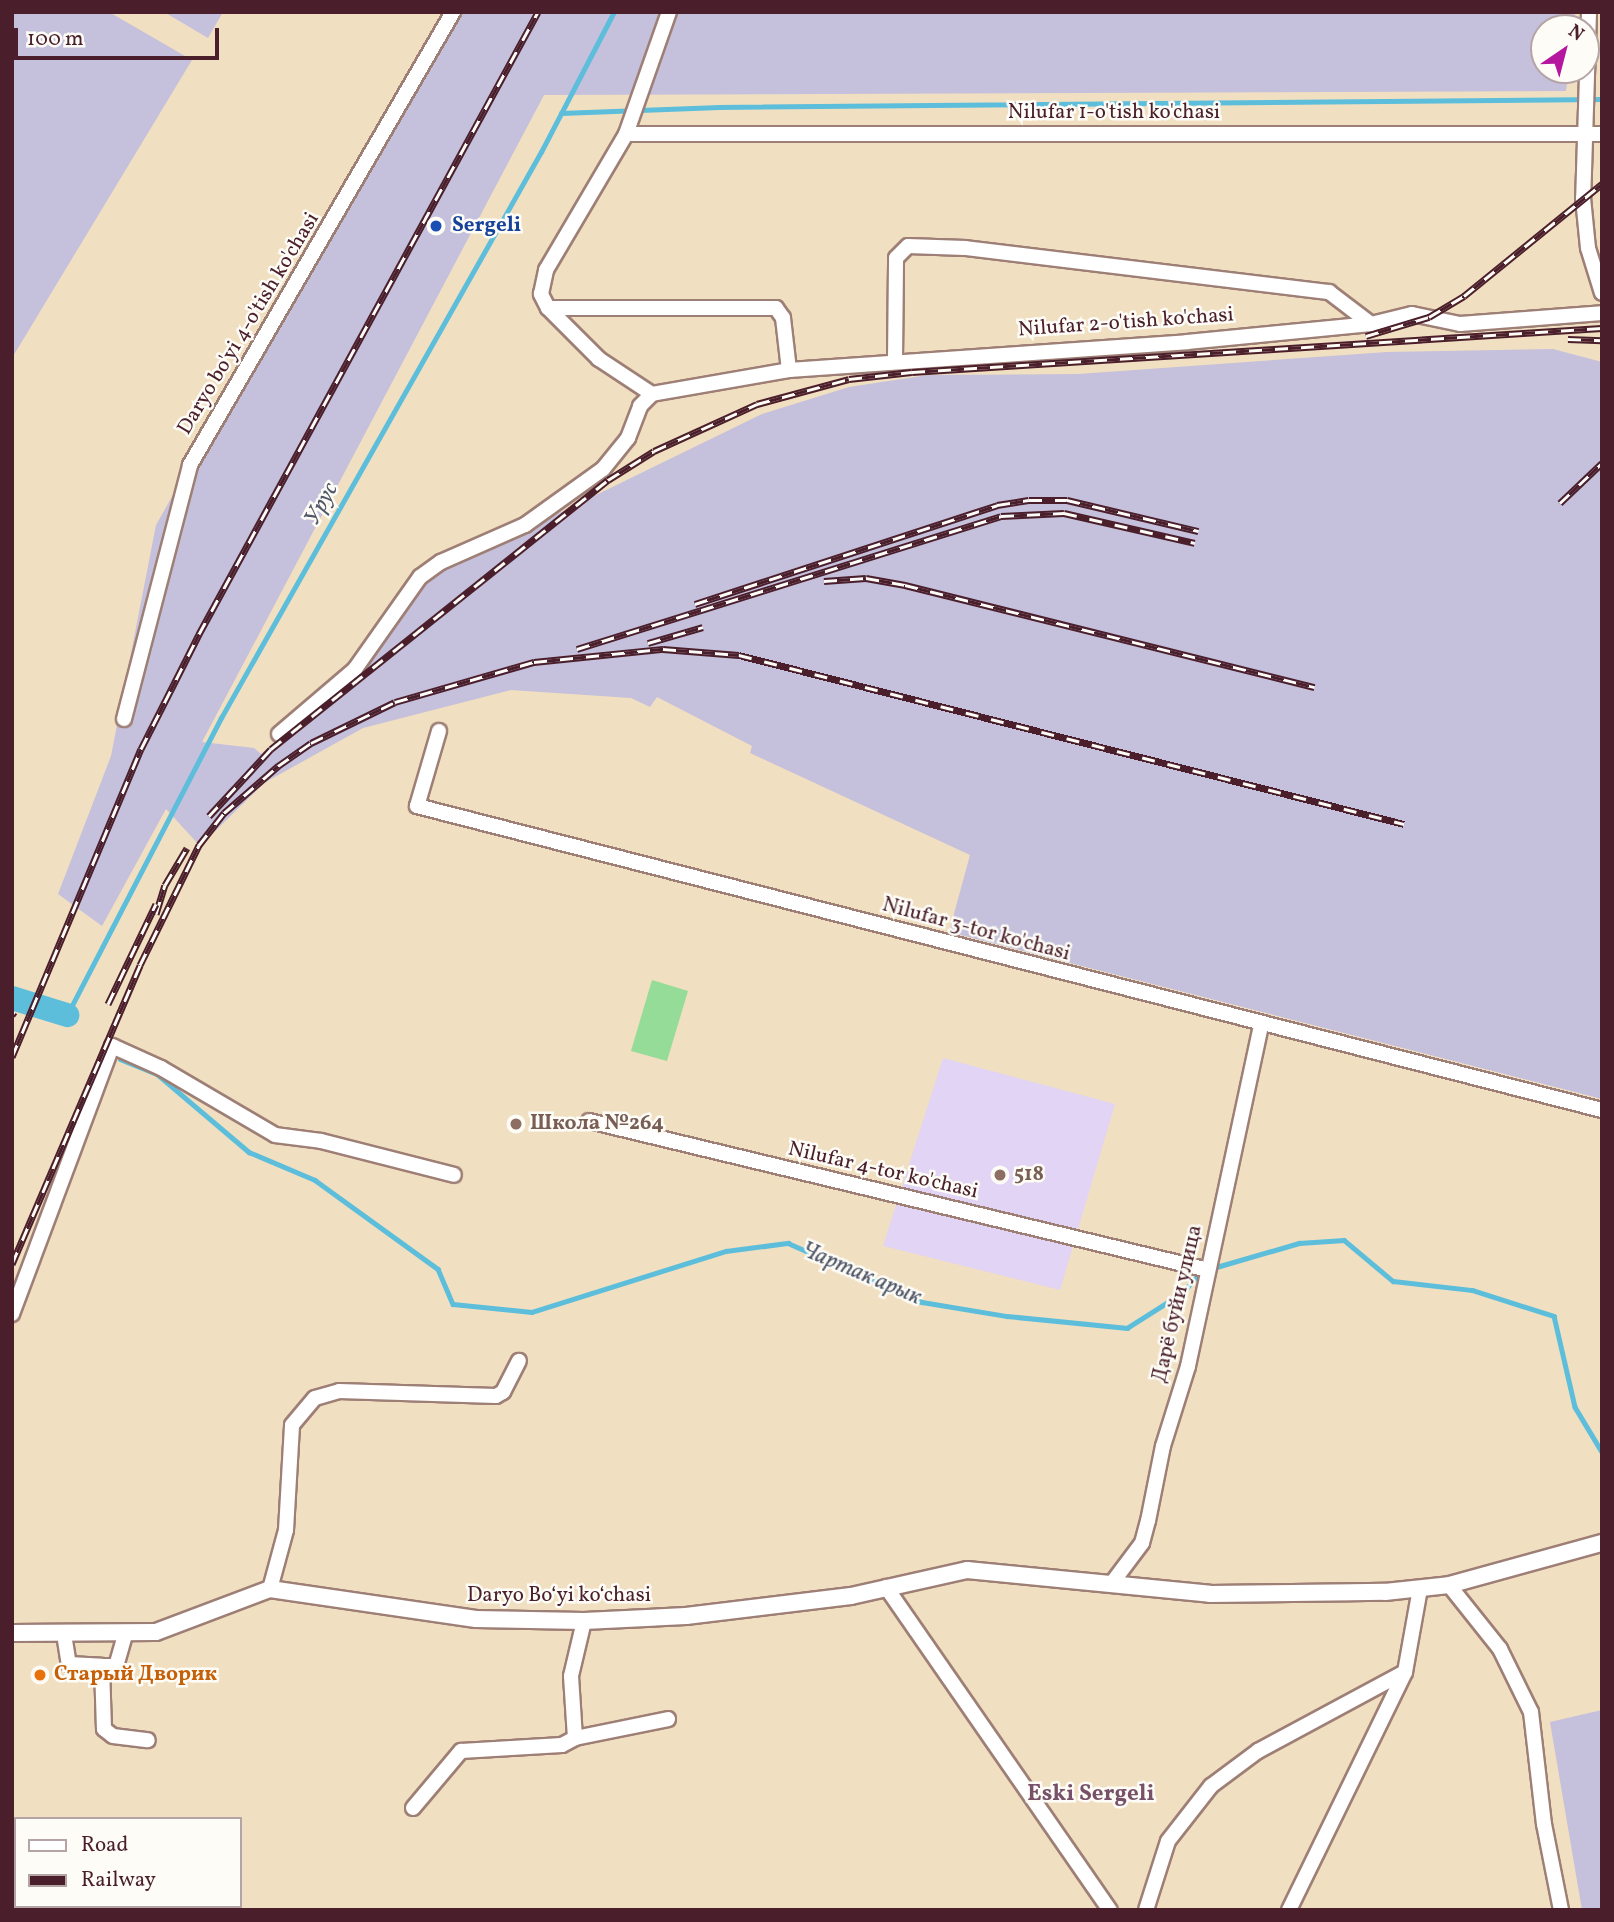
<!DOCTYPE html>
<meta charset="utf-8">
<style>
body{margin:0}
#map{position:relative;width:1614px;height:1922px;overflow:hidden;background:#f1dfc1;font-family:Vollkorn,serif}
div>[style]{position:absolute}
.built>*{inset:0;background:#e1d4f4}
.industrial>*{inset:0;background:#c5c0db}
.green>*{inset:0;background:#94dc97}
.stream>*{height:4.5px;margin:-2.25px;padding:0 2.25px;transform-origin:2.25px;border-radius:2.25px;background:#5cbedb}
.river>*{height:24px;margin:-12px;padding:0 12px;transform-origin:12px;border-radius:12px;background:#5cbedb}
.roads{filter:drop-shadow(2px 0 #9e7f76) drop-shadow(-2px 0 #9e7f76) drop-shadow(0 2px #9e7f76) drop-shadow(0 -2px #9e7f76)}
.minor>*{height:14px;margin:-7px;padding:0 7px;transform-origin:7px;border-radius:7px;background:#fff}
.tertiary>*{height:16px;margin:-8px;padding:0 8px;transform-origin:8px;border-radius:8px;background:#fff}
.rail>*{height:7px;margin-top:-3.5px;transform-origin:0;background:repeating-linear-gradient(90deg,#fdfcf7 0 13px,#4a1f2b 0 26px);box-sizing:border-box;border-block:2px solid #4a1f2b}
.dots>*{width:19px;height:19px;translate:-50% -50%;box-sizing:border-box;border:4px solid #fdfcf7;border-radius:50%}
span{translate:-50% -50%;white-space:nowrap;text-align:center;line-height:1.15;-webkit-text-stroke:5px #fdfcf7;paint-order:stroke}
.street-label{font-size:21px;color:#4a1f2b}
.transit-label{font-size:21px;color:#164399;font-weight:700}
.left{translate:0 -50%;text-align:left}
.education-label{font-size:21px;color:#785e54;font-weight:700}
.food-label{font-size:21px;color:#c56008;font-weight:700}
.water-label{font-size:23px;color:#505769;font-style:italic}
.neighbourhood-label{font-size:23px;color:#775069;font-weight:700}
.frame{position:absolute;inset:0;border:14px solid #4a1f2b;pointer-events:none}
.legend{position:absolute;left:14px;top:1817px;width:228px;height:91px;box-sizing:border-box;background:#fdfcf7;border:2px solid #b5a4a5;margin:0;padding:9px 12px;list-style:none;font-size:21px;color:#4a1f2b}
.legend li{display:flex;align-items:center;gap:14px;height:35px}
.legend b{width:35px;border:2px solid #b5a4a5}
.north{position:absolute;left:1530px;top:14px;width:70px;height:70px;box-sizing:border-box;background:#fdfcf7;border:2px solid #b5a4a5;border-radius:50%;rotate:35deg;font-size:19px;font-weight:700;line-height:28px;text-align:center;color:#4a1f2b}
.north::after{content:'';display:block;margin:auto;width:24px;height:32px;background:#b5179e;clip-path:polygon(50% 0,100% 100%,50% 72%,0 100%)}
.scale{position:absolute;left:14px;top:28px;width:205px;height:32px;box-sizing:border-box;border:4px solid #4a1f2b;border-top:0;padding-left:9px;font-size:21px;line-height:24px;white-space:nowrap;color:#4a1f2b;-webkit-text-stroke:5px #fdfcf7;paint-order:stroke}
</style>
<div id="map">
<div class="built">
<i style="clip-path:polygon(943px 1058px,1115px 1104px,1060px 1290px,883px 1246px)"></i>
</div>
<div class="industrial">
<i style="clip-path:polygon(12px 12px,109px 12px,192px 60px,12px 358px)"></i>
<i style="clip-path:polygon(164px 12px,223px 12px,208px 38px)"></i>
<i style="clip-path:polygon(446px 12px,1575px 12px,1573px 28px,1544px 28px,1544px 70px,1569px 70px,1566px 91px,544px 95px,202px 742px,254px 748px,261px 754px,361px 670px,428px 577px,762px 414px,849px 387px,928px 375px,1078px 374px,1387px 352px,1553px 349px,1602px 362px,1602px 1099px,949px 932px,970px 855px,750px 753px,752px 746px,657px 697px,650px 707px,631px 698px,511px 690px,363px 728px,264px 783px,200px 846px,166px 809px,102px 926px,58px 894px,111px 756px,156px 525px)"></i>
<i style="clip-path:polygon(1602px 1710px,1602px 1910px,1582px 1910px,1550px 1722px)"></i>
</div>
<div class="green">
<i style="clip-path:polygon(652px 980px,688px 991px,667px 1061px,631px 1051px)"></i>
</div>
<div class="stream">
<i style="left:561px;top:113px;width:158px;rotate:-2.2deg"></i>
<i style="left:719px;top:107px;width:883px;rotate:-0.52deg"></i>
<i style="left:74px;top:1019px;width:8px;rotate:-150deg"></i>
<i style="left:67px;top:1015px;width:335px;rotate:-62.6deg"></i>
<i style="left:221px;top:718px;width:650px;rotate:-60.52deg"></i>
<i style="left:541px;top:152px;width:158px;rotate:-62.5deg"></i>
<i style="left:120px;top:1059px;width:40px;rotate:22deg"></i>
<i style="left:157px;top:1074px;width:121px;rotate:40.3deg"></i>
<i style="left:249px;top:1152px;width:72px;rotate:23deg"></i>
<i style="left:315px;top:1180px;width:152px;rotate:35.9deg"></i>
<i style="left:438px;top:1269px;width:38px;rotate:67deg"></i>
<i style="left:453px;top:1304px;width:79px;rotate:5.8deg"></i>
<i style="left:532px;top:1312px;width:203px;rotate:-17.5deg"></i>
<i style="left:726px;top:1251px;width:63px;rotate:-7.4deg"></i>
<i style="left:788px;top:1243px;width:146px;rotate:23.8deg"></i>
<i style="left:922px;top:1302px;width:86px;rotate:9.4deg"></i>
<i style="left:1007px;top:1316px;width:121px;rotate:5.7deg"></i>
<i style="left:1127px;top:1328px;width:65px;rotate:-32.5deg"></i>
<i style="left:1182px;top:1293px;width:28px;rotate:-48deg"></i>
<i style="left:1213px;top:1268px;width:90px;rotate:-16.2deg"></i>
<i style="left:1299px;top:1243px;width:45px;rotate:-3.8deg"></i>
<i style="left:1344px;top:1240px;width:64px;rotate:39.9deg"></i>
<i style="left:1393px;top:1281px;width:80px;rotate:6.5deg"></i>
<i style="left:1472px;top:1290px;width:86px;rotate:17.6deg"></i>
<i style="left:1554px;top:1316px;width:93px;rotate:77deg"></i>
<i style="left:1575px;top:1407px;width:52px;rotate:59deg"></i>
</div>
<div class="river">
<i style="left:12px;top:998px;width:58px;rotate:17.2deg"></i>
</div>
<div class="roads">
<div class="minor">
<i style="left:1589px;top:12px;width:186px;rotate:91.8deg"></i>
<i style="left:1583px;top:198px;width:50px;rotate:84.3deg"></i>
<i style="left:1588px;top:248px;width:47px;rotate:72.7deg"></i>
<i style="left:626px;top:134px;width:976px"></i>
<i style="left:548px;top:308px;width:228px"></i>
<i style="left:776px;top:308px;width:12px;rotate:55deg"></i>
<i style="left:783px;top:318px;width:52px;rotate:83.4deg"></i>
<i style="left:895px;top:360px;width:102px;rotate:-89.4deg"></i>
<i style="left:896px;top:258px;width:17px;rotate:-45deg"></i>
<i style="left:908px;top:246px;width:57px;rotate:2deg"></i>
<i style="left:965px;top:248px;width:367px;rotate:6.9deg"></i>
<i style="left:1329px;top:292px;width:53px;rotate:37.3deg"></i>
<i style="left:652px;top:394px;width:64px;rotate:-146.6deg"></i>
<i style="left:599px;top:359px;width:72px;rotate:-135deg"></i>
<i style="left:548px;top:308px;width:16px;rotate:-117deg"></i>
<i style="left:541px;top:294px;width:25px;rotate:-78deg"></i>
<i style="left:546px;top:270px;width:158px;rotate:-59.5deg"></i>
<i style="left:626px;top:134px;width:129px;rotate:-70.6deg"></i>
<i style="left:124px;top:719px;width:262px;rotate:-75.4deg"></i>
<i style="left:190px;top:465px;width:524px;rotate:-59.86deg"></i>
<i style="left:439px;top:731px;width:78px;rotate:106.3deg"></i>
<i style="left:417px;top:806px;width:1223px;rotate:14.39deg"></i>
<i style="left:279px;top:734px;width:100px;rotate:-40.5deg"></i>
<i style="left:355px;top:669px;width:113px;rotate:-54.8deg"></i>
<i style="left:420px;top:577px;width:26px;rotate:-36deg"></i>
<i style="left:441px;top:562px;width:92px;rotate:-23.8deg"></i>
<i style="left:525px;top:525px;width:96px;rotate:-35.7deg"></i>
<i style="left:603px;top:469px;width:40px;rotate:-51deg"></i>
<i style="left:628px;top:438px;width:34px;rotate:-69deg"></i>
<i style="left:640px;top:406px;width:17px;rotate:-45deg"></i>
<i style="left:652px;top:394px;width:139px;rotate:-9.9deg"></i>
<i style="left:789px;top:370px;width:399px;rotate:-4deg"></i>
<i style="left:1187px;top:342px;width:185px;rotate:-5.6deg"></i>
<i style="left:1371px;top:324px;width:42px;rotate:-13.7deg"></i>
<i style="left:1412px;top:314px;width:49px;rotate:11.8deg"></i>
<i style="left:1460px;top:324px;width:142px;rotate:-4.4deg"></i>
<i style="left:589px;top:1121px;width:637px;rotate:13.53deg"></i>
<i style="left:12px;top:1314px;width:286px;rotate:-69.5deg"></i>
<i style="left:112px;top:1046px;width:54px;rotate:24.2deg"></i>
<i style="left:161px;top:1068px;width:132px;rotate:30.4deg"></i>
<i style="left:275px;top:1135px;width:46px;rotate:7.4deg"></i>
<i style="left:321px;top:1141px;width:137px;rotate:14.3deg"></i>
<i style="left:1112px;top:1583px;width:50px;rotate:-53.1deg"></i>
<i style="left:1142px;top:1543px;width:23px;rotate:-75deg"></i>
<i style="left:1148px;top:1521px;width:76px;rotate:-78.7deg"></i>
<i style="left:1163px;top:1446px;width:84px;rotate:-72.6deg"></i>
<i style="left:1188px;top:1366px;width:349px;rotate:-77.9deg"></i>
<i style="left:1449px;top:1585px;width:82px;rotate:51.4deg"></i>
<i style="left:1500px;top:1649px;width:70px;rotate:63.8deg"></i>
<i style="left:1531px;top:1712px;width:113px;rotate:83.4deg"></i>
<i style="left:1544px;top:1824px;width:88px;rotate:78.8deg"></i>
<i style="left:886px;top:1587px;width:393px;rotate:55.3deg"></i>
<i style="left:270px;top:1589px;width:61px;rotate:-74.8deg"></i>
<i style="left:286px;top:1530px;width:105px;rotate:-86.7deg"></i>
<i style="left:292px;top:1425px;width:35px;rotate:-50deg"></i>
<i style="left:315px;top:1398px;width:25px;rotate:-16deg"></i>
<i style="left:339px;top:1391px;width:157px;rotate:1.8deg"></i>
<i style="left:496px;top:1396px;width:8px;rotate:-30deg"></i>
<i style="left:503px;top:1392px;width:35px;rotate:-63deg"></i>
<i style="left:64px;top:1634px;width:30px;rotate:81deg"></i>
<i style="left:69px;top:1664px;width:33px;rotate:3deg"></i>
<i style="left:125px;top:1635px;width:32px;rotate:106deg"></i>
<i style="left:116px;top:1666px;width:14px;rotate:180deg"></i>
<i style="left:102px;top:1666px;width:63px;rotate:88.2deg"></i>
<i style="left:104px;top:1729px;width:11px;rotate:38deg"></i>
<i style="left:113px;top:1736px;width:35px;rotate:7deg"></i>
<i style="left:575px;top:1738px;width:62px;rotate:-93.7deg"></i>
<i style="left:571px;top:1676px;width:57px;rotate:-76.7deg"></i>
<i style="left:413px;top:1808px;width:75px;rotate:-49.9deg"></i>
<i style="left:461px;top:1751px;width:101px;rotate:-3.4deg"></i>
<i style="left:562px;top:1745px;width:15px;rotate:-28deg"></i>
<i style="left:575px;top:1738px;width:95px;rotate:-11.5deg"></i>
<i style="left:12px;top:1900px;width:4px"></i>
<i style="left:1146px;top:1910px;width:72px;rotate:-72.3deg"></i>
<i style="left:1168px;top:1841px;width:70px;rotate:-52deg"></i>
<i style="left:1211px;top:1786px;width:59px;rotate:-36.7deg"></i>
<i style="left:1258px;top:1751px;width:167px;rotate:-28.3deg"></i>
<i style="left:1289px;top:1910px;width:265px;rotate:-64deg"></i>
<i style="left:1405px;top:1672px;width:84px;rotate:-79.8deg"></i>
</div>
<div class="tertiary">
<i style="left:12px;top:1633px;width:144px;rotate:-0.4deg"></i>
<i style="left:156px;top:1632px;width:122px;rotate:-20.7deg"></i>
<i style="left:270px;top:1589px;width:208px;rotate:8.3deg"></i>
<i style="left:476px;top:1619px;width:108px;rotate:1.1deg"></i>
<i style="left:584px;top:1621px;width:102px;rotate:-2.8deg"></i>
<i style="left:686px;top:1616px;width:166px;rotate:-6.9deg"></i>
<i style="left:851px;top:1596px;width:119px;rotate:-12.6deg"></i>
<i style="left:967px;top:1570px;width:244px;rotate:5.6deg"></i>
<i style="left:1210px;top:1594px;width:175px;rotate:-0.7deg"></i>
<i style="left:1385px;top:1592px;width:64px;rotate:-6.2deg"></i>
<i style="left:1449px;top:1585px;width:159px;rotate:-15.4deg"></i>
</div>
</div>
<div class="rail">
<i style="left:1366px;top:336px;width:66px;rotate:-16.8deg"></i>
<i style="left:1429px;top:317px;width:41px;rotate:-31deg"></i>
<i style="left:1464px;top:296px;width:178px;rotate:-39.1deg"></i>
<i style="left:1568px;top:339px;width:34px;rotate:2deg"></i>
<i style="left:1560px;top:503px;width:58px;rotate:-43.6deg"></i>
<i style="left:824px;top:581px;width:42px;rotate:-4.1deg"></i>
<i style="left:866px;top:578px;width:40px;rotate:10deg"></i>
<i style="left:905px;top:585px;width:422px;rotate:14deg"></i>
<i style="left:695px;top:604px;width:318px;rotate:-18.1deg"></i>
<i style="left:997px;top:505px;width:32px;rotate:-9deg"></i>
<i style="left:1029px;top:500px;width:38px"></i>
<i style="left:1067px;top:500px;width:135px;rotate:13.3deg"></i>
<i style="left:648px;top:643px;width:57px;rotate:-16.2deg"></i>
<i style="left:577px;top:649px;width:444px;rotate:-17.4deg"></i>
<i style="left:1001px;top:516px;width:63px;rotate:-2.7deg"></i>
<i style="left:1064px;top:513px;width:134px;rotate:12.9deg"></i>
<i style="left:209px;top:816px;width:91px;rotate:-47.2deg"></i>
<i style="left:271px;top:749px;width:431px;rotate:-38.6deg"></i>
<i style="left:608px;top:480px;width:54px;rotate:-32.2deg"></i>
<i style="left:654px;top:451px;width:113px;rotate:-24.5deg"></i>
<i style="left:757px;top:404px;width:95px;rotate:-15.2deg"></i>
<i style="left:849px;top:379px;width:63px;rotate:-6.3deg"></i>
<i style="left:912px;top:372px;width:691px;rotate:-3.65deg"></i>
<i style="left:156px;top:914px;width:30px;rotate:-73deg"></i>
<i style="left:165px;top:885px;width:43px;rotate:-59.3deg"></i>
<i style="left:108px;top:1004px;width:111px;rotate:-64.4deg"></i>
<i style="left:12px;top:1015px;width:4px;rotate:-56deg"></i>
<i style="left:12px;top:1057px;width:334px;rotate:-67.3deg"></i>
<i style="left:141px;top:749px;width:129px;rotate:-63.2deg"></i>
<i style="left:199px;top:634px;width:708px;rotate:-61.41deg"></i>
<i style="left:12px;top:1264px;width:325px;rotate:-66.8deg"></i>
<i style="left:140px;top:965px;width:134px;rotate:-63.8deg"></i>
<i style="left:199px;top:845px;width:41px;rotate:-52deg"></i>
<i style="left:224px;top:813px;width:72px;rotate:-41deg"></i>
<i style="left:278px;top:766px;width:40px;rotate:-34.9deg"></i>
<i style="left:311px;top:743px;width:93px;rotate:-26deg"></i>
<i style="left:395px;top:702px;width:145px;rotate:-16.1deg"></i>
<i style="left:534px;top:662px;width:130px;rotate:-5.8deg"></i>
<i style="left:663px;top:649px;width:76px;rotate:4.5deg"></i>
<i style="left:739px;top:655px;width:686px;rotate:14.26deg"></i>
</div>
<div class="dots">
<i style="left:436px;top:226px;background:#1a4fb4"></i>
<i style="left:516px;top:1124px;background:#8d6e63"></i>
<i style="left:1000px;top:1175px;background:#8d6e63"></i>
<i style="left:40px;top:1675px;background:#e8710a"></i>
</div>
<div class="street-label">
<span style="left:1114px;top:113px">Nilufar 1-o'tish ko'chasi</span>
<span style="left:1126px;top:323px;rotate:-4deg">Nilufar 2-o'tish ko'chasi</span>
<span style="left:249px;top:324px;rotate:-59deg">Daryo bo'yi 4-o'tish ko'chasi</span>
<span style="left:976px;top:930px;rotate:15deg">Nilufar 3-tor ko'chasi</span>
<span style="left:883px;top:1171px;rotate:13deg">Nilufar 4-tor ko'chasi</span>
<span style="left:1178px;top:1304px;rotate:-77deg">Дарё буйи улица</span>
<span style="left:559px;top:1596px">Daryo Boʻyi koʻchasi</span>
</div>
<div class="transit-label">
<span class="left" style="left:452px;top:226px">Sergeli</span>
</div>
<div class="education-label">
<span class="left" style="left:530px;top:1124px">Школа №264</span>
<span class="left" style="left:1014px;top:1175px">518</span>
</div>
<div class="food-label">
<span class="left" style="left:54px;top:1675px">Старый Дворик</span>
</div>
<div class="water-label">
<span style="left:322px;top:504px;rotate:-61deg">Урус</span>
<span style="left:861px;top:1274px;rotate:23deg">Чартак арык</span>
</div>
<div class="neighbourhood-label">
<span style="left:1091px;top:1794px">Eski Sergeli</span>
</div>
<div class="frame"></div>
<ul class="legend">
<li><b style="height:9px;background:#fff"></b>Road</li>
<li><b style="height:9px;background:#4a1f2b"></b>Railway</li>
</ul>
<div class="north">N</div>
<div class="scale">100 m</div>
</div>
